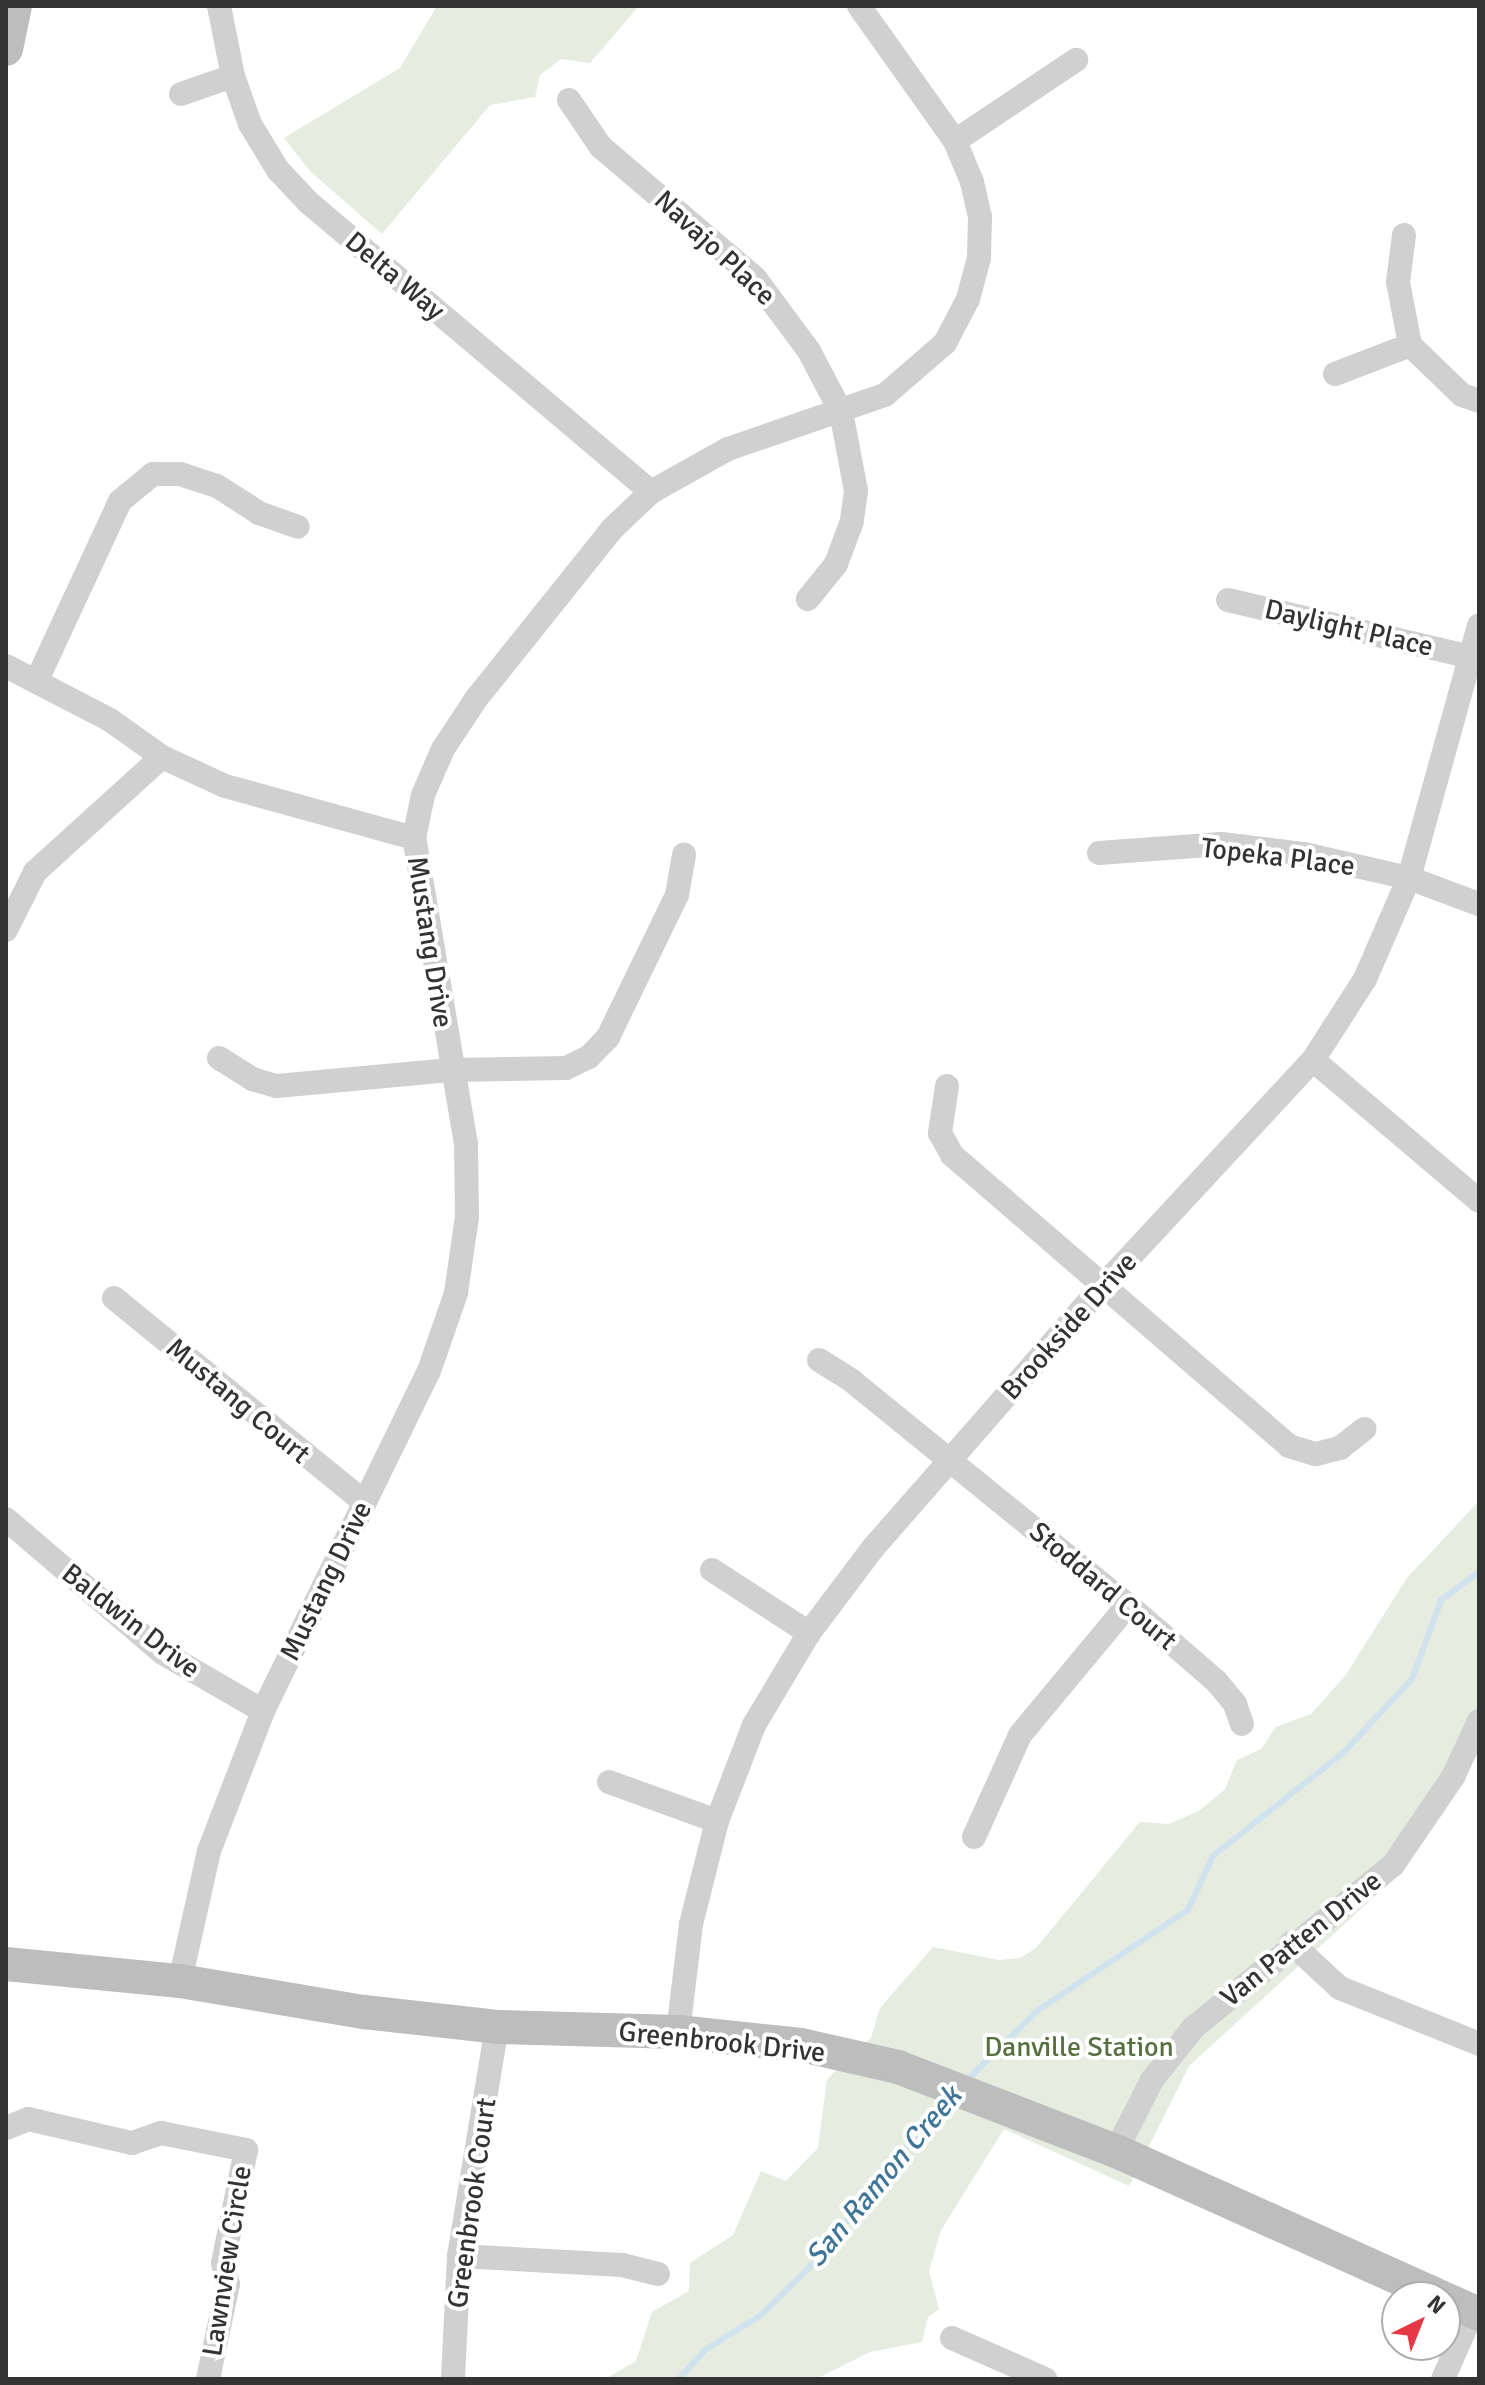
<!DOCTYPE html>
<style>
body{margin:0}
#map{position:relative;width:1485px;height:2385px;overflow:hidden;background:#fff;font-family:Signika,sans-serif}
div>[style]{position:absolute}
.green>*{inset:0;background:#e6ecdf}
.stream>*{height:6px;margin:-3px;padding:0 3px;transform-origin:3px;border-radius:3px;background:#cfe2ee}
.street>*{height:24px;margin:-12px;padding:0 12px;transform-origin:12px;border-radius:12px;background:#d0d0d0}
.secondary>*{height:34px;margin:-17px;padding:0 17px;transform-origin:17px;border-radius:17px;background:#bdbdbd}
span{translate:-50% -50%;white-space:nowrap;text-align:center;line-height:1.15;-webkit-text-stroke:8px #fff;paint-order:stroke}
.street-label{font-size:28px;color:#333}
.park-label{font-size:28px;color:#56703f}
.water-label{font-size:30px;color:#3f7597;font-style:italic}
.frame{position:absolute;inset:0;border:8px solid #333;pointer-events:none}
.north{position:absolute;left:1381px;top:2281px;width:80px;height:80px;box-sizing:border-box;background:#fff;border:2px solid #adadad;border-radius:50%;rotate:43deg;font-size:22px;font-weight:700;line-height:32px;text-align:center;color:#333}
.north::after{content:'';display:block;margin:auto;width:28px;height:36px;background:#e63946;clip-path:polygon(50% 0,100% 100%,50% 72%,0 100%)}
</style>
<div id="map">
<div class="green">
<i style="clip-path:polygon(437px 6px,639px 6px,590px 63px,561px 59px,540px 75px,535px 97px,490px 105px,382px 234px,310px 171px,284px 138px,400px 68px)"></i>
<i style="clip-path:polygon(1479px 1501px,1479px 1752px,1396px 1877px,1189px 2066px,1129px 2186px,1004px 2129px,941px 2230px,929px 2271px,939px 2309px,928px 2317px,922px 2342px,870px 2352px,816px 2379px,605px 2379px,636px 2361px,652px 2312px,689px 2291px,690px 2263px,733px 2235px,761px 2171px,786px 2181px,818px 2148px,827px 2079px,871px 2038px,880px 2008px,933px 1947px,999px 1960px,1020px 1958px,1036px 1948px,1140px 1822px,1169px 1824px,1199px 1811px,1225px 1789px,1237px 1760px,1261px 1749px,1276px 1727px,1311px 1714px,1345px 1676px,1407px 1578px)"></i>
</div>
<div class="stream">
<i style="left:965px;top:2082px;width:101px;rotate:-44.6deg"></i>
<i style="left:1037px;top:2011px;width:182px;rotate:-33.8deg"></i>
<i style="left:1188px;top:1910px;width:60px;rotate:-65.2deg"></i>
<i style="left:1213px;top:1856px;width:166px;rotate:-38.4deg"></i>
<i style="left:1343px;top:1753px;width:101px;rotate:-47deg"></i>
<i style="left:1412px;top:1679px;width:84px;rotate:-69.8deg"></i>
<i style="left:1441px;top:1600px;width:47px;rotate:-36.4deg"></i>
<i style="left:679px;top:2379px;width:39px;rotate:-48deg"></i>
<i style="left:705px;top:2350px;width:66px;rotate:-32deg"></i>
<i style="left:761px;top:2315px;width:66px;rotate:-44.4deg"></i>
<i style="left:808px;top:2269px;width:222px;rotate:-50.9deg"></i>
</div>
<div class="street">
<i style="left:219px;top:6px;width:71px;rotate:78.7deg"></i>
<i style="left:233px;top:76px;width:51px;rotate:70.5deg"></i>
<i style="left:250px;top:124px;width:54px;rotate:58.7deg"></i>
<i style="left:278px;top:170px;width:44px;rotate:46.8deg"></i>
<i style="left:308px;top:202px;width:449px;rotate:40.2deg"></i>
<i style="left:181px;top:94px;width:55px;rotate:-19.1deg"></i>
<i style="left:569px;top:100px;width:57px;rotate:55.8deg"></i>
<i style="left:601px;top:147px;width:202px;rotate:40.4deg"></i>
<i style="left:755px;top:278px;width:91px;rotate:53.5deg"></i>
<i style="left:809px;top:351px;width:69px;rotate:62.3deg"></i>
<i style="left:841px;top:412px;width:80px;rotate:79.2deg"></i>
<i style="left:856px;top:491px;width:30px;rotate:98deg"></i>
<i style="left:852px;top:521px;width:46px;rotate:110.4deg"></i>
<i style="left:836px;top:564px;width:45px;rotate:128.7deg"></i>
<i style="left:955px;top:141px;width:146px;rotate:-33.8deg"></i>
<i style="left:1404px;top:235px;width:47px;rotate:97.3deg"></i>
<i style="left:1398px;top:282px;width:64px;rotate:79.2deg"></i>
<i style="left:1410px;top:345px;width:72px;rotate:43.9deg"></i>
<i style="left:1462px;top:395px;width:18px;rotate:19deg"></i>
<i style="left:1335px;top:374px;width:80px;rotate:-21.1deg"></i>
<i style="left:1228px;top:600px;width:258px;rotate:13.2deg"></i>
<i style="left:6px;top:666px;width:117px;rotate:27.4deg"></i>
<i style="left:110px;top:720px;width:64px;rotate:35.4deg"></i>
<i style="left:162px;top:757px;width:69px;rotate:24.7deg"></i>
<i style="left:225px;top:786px;width:196px;rotate:15.4deg"></i>
<i style="left:37px;top:680px;width:197px;rotate:-65.1deg"></i>
<i style="left:120px;top:501px;width:43px;rotate:-39.3deg"></i>
<i style="left:153px;top:474px;width:27px"></i>
<i style="left:180px;top:474px;width:39px;rotate:18deg"></i>
<i style="left:217px;top:486px;width:50px;rotate:32.7deg"></i>
<i style="left:259px;top:513px;width:41px;rotate:19.7deg"></i>
<i style="left:1099px;top:853px;width:123px;rotate:-4.2deg"></i>
<i style="left:1222px;top:844px;width:83px;rotate:7deg"></i>
<i style="left:1304px;top:854px;width:108px;rotate:12.9deg"></i>
<i style="left:1409px;top:878px;width:75px;rotate:20.4deg"></i>
<i style="left:6px;top:930px;width:65px;rotate:-63.4deg"></i>
<i style="left:35px;top:872px;width:171px;rotate:-42.2deg"></i>
<i style="left:219px;top:1058px;width:39px;rotate:32deg"></i>
<i style="left:252px;top:1079px;width:26px;rotate:16deg"></i>
<i style="left:277px;top:1086px;width:174px;rotate:-5.3deg"></i>
<i style="left:450px;top:1070px;width:116px;rotate:-1deg"></i>
<i style="left:566px;top:1068px;width:25px;rotate:-26deg"></i>
<i style="left:589px;top:1057px;width:28px;rotate:-46deg"></i>
<i style="left:608px;top:1037px;width:158px;rotate:-64.1deg"></i>
<i style="left:677px;top:895px;width:41px;rotate:-80.1deg"></i>
<i style="left:1313px;top:1060px;width:218px;rotate:40.3deg"></i>
<i style="left:947px;top:1086px;width:48px;rotate:98.5deg"></i>
<i style="left:940px;top:1133px;width:25px;rotate:61deg"></i>
<i style="left:952px;top:1155px;width:445px;rotate:40.8deg"></i>
<i style="left:1289px;top:1446px;width:28px;rotate:17deg"></i>
<i style="left:1316px;top:1454px;width:25px;rotate:-14deg"></i>
<i style="left:1340px;top:1448px;width:31px;rotate:-38deg"></i>
<i style="left:114px;top:1298px;width:323px;rotate:39.2deg"></i>
<i style="left:819px;top:1360px;width:39px;rotate:32deg"></i>
<i style="left:852px;top:1381px;width:355px;rotate:39.1deg"></i>
<i style="left:1128px;top:1605px;width:116px;rotate:40.8deg"></i>
<i style="left:1216px;top:1681px;width:30px;rotate:50deg"></i>
<i style="left:1235px;top:1704px;width:21px;rotate:71deg"></i>
<i style="left:6px;top:1519px;width:206px;rotate:40.5deg"></i>
<i style="left:163px;top:1653px;width:116px;rotate:30.1deg"></i>
<i style="left:712px;top:1570px;width:116px;rotate:33deg"></i>
<i style="left:609px;top:1782px;width:115px;rotate:19.9deg"></i>
<i style="left:974px;top:1837px;width:112px;rotate:-65.7deg"></i>
<i style="left:1020px;top:1735px;width:169px;rotate:-50.3deg"></i>
<i style="left:1291px;top:1943px;width:67px;rotate:42.6deg"></i>
<i style="left:1340px;top:1988px;width:150px;rotate:21.9deg"></i>
<i style="left:180px;top:1981px;width:133px;rotate:-77.4deg"></i>
<i style="left:209px;top:1851px;width:150px;rotate:-68.9deg"></i>
<i style="left:263px;top:1711px;width:378px;rotate:-64deg"></i>
<i style="left:429px;top:1371px;width:83px;rotate:-70.9deg"></i>
<i style="left:456px;top:1293px;width:77px;rotate:-81.8deg"></i>
<i style="left:467px;top:1217px;width:73px;rotate:-90.8deg"></i>
<i style="left:466px;top:1144px;width:310px;rotate:-99.6deg"></i>
<i style="left:414px;top:838px;width:44px;rotate:-78.2deg"></i>
<i style="left:423px;top:795px;width:50px;rotate:-66.5deg"></i>
<i style="left:443px;top:749px;width:60px;rotate:-56.6deg"></i>
<i style="left:476px;top:699px;width:219px;rotate:-51.3deg"></i>
<i style="left:613px;top:528px;width:52px;rotate:-43.5deg"></i>
<i style="left:651px;top:492px;width:88px;rotate:-29.2deg"></i>
<i style="left:728px;top:449px;width:166px;rotate:-19deg"></i>
<i style="left:885px;top:395px;width:79px;rotate:-40.9deg"></i>
<i style="left:945px;top:343px;width:50px;rotate:-62.4deg"></i>
<i style="left:968px;top:299px;width:42px;rotate:-75deg"></i>
<i style="left:979px;top:258px;width:41px;rotate:-88.6deg"></i>
<i style="left:980px;top:217px;width:36px;rotate:-103deg"></i>
<i style="left:972px;top:182px;width:44px;rotate:-112.5deg"></i>
<i style="left:955px;top:141px;width:166px;rotate:-125.4deg"></i>
<i style="left:678px;top:2032px;width:109px;rotate:-83.1deg"></i>
<i style="left:691px;top:1924px;width:106px;rotate:-75.8deg"></i>
<i style="left:717px;top:1821px;width:103px;rotate:-68.9deg"></i>
<i style="left:754px;top:1725px;width:107px;rotate:-59.1deg"></i>
<i style="left:809px;top:1633px;width:106px;rotate:-53deg"></i>
<i style="left:873px;top:1548px;width:346px;rotate:-48.8deg"></i>
<i style="left:1101px;top:1288px;width:311px;rotate:-47.1deg"></i>
<i style="left:1313px;top:1060px;width:96px;rotate:-57.3deg"></i>
<i style="left:1365px;top:979px;width:110px;rotate:-66.5deg"></i>
<i style="left:1409px;top:878px;width:262px;rotate:-74.5deg"></i>
<i style="left:6px;top:2128px;width:24px;rotate:-22deg"></i>
<i style="left:28px;top:2119px;width:107px;rotate:13deg"></i>
<i style="left:132px;top:2143px;width:31px;rotate:-19deg"></i>
<i style="left:161px;top:2133px;width:87px;rotate:11.3deg"></i>
<i style="left:246px;top:2150px;width:115px;rotate:101.5deg"></i>
<i style="left:223px;top:2263px;width:22px;rotate:77deg"></i>
<i style="left:228px;top:2284px;width:97px;rotate:101.9deg"></i>
<i style="left:1116px;top:2151px;width:80px;rotate:-63.1deg"></i>
<i style="left:1152px;top:2080px;width:66px;rotate:-51.7deg"></i>
<i style="left:1193px;top:2028px;width:258px;rotate:-39.2deg"></i>
<i style="left:1393px;top:1865px;width:107px;rotate:-55.7deg"></i>
<i style="left:1453px;top:1777px;width:62px;rotate:-65.1deg"></i>
<i style="left:459px;top:2256px;width:163px;rotate:3.2deg"></i>
<i style="left:622px;top:2265px;width:37px;rotate:14deg"></i>
<i style="left:952px;top:2338px;width:102px;rotate:23.8deg"></i>
<i style="left:453px;top:2379px;width:123px;rotate:-87.2deg"></i>
<i style="left:459px;top:2256px;width:232px;rotate:-80.6deg"></i>
<i style="left:1443px;top:2379px;width:74px;rotate:-66.2deg"></i>
</div>
<div class="secondary">
<i style="left:6px;top:49px;width:44px;rotate:-78.2deg"></i>
<i style="left:6px;top:1964px;width:175px;rotate:5.6deg"></i>
<i style="left:180px;top:1981px;width:187px;rotate:9.6deg"></i>
<i style="left:364px;top:2012px;width:134px;rotate:6.4deg"></i>
<i style="left:497px;top:2027px;width:181px;rotate:1.6deg"></i>
<i style="left:678px;top:2032px;width:124px;rotate:6deg"></i>
<i style="left:801px;top:2045px;width:99px;rotate:12.8deg"></i>
<i style="left:898px;top:2067px;width:234px;rotate:21.1deg"></i>
<i style="left:1116px;top:2151px;width:356px;rotate:24.2deg"></i>
<i style="left:1445px;top:2299px;width:37px;rotate:24deg"></i>
</div>
<div class="street-label">
<span style="left:715px;top:248px;rotate:43deg">Navajo Place</span>
<span style="left:395px;top:276px;rotate:40deg">Delta Way</span>
<span style="left:1349px;top:628px;rotate:13deg">Daylight Place</span>
<span style="left:1278px;top:857px;rotate:7deg">Topeka Place</span>
<span style="left:430px;top:942px;rotate:81deg">Mustang Drive</span>
<span style="left:1069px;top:1326px;rotate:-48deg">Brookside Drive</span>
<span style="left:238px;top:1401px;rotate:40deg">Mustang Court</span>
<span style="left:326px;top:1581px;rotate:-64deg">Mustang Drive</span>
<span style="left:1103px;top:1586px;rotate:40deg">Stoddard Court</span>
<span style="left:131px;top:1621px;rotate:38deg">Baldwin Drive</span>
<span style="left:1301px;top:1939px;rotate:-39deg">Van Patten Drive</span>
<span style="left:722px;top:2042px;rotate:6deg">Greenbrook Drive</span>
<span style="left:472px;top:2203px;rotate:-82deg">Greenbrook Court</span>
<span style="left:227px;top:2261px;rotate:-81deg">Lawnview Circle</span>
</div>
<div class="park-label">
<span style="left:1079px;top:2047px">Danville Station</span>
</div>
<div class="water-label">
<span style="left:884px;top:2177px;rotate:-50deg">San Ramon Creek</span>
</div>
<div class="frame"></div>
<div class="north">N</div>
</div>
